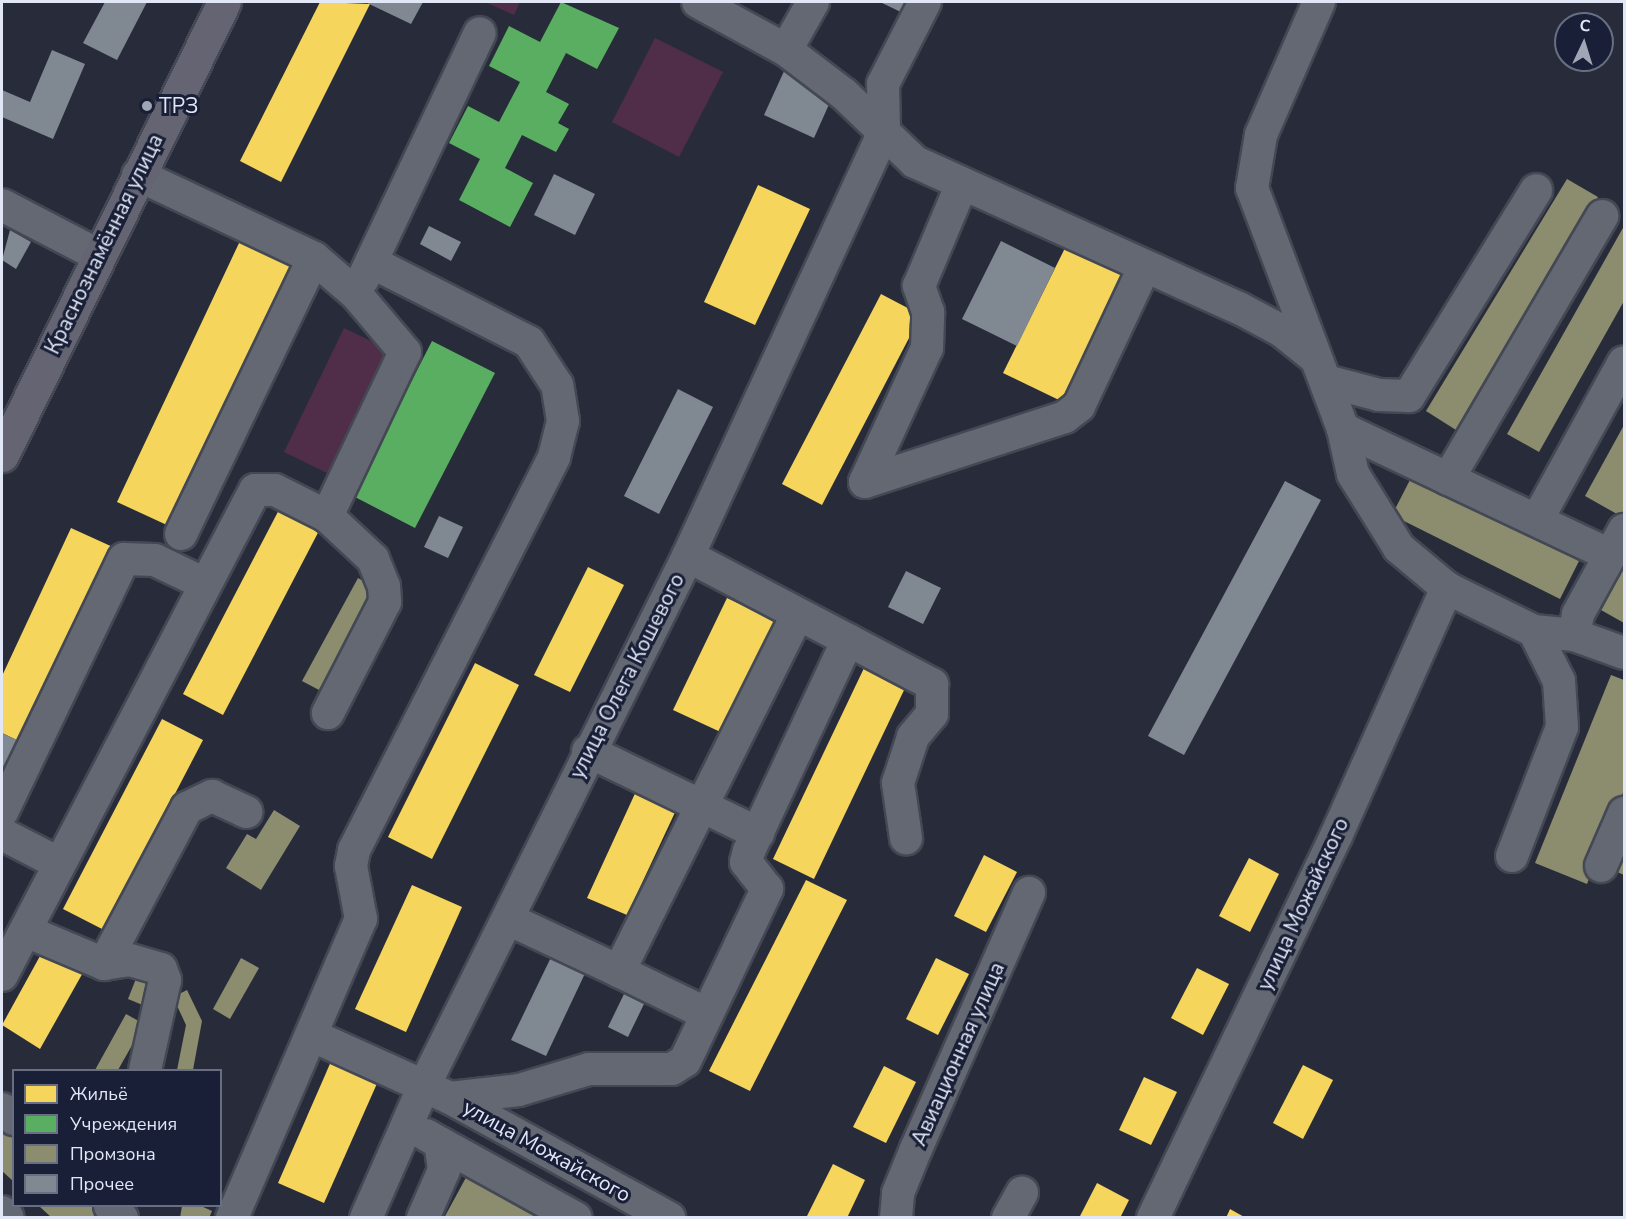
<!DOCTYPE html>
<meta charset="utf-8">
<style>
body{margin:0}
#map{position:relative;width:1626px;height:1219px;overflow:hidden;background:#282c3a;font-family:"Nunito Sans",sans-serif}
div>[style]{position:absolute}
.green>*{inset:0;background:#502d48}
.homes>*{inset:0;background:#f6d55c}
.public>*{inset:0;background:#5aae61}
.industry>*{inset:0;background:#8c8c6e}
.building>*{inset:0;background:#808892}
.roads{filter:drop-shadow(2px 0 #444854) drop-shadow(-2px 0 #444854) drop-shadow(0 2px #444854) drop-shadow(0 -2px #444854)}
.minor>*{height:32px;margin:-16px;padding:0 16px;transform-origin:16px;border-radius:16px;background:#646872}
.major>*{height:33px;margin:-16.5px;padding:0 16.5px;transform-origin:16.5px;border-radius:16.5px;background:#646472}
.dots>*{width:16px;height:16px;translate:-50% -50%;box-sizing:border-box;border:3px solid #181f36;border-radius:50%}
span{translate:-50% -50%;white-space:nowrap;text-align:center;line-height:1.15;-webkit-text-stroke:6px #181f36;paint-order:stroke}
.poi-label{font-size:21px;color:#e1e7f7}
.left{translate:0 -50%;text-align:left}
.street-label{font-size:21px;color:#e1e7f7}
.frame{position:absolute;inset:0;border:3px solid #e1e7f7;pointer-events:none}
.legend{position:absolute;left:12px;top:1069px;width:210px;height:138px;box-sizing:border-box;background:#181f36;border:2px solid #686f83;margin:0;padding:8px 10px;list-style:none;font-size:18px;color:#e1e7f7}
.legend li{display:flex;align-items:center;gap:12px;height:30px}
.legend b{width:30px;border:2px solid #686f83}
.north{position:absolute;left:1554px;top:12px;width:60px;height:60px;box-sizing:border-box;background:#181f36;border:2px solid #686f83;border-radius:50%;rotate:4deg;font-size:16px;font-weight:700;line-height:24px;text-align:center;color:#e1e7f7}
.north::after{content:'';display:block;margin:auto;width:21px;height:27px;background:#a0a6b5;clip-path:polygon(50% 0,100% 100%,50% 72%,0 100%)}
</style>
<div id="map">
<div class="green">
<i style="clip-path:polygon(485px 2px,520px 2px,514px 15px)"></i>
<i style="clip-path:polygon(655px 38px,723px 72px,679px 157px,612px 122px)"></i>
<i style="clip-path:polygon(344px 328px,398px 354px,337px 478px,284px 452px)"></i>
</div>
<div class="homes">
<i style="clip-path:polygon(320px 2px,370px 4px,281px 182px,240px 161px)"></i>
<i style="clip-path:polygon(758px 185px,810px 209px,755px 325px,704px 302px)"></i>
<i style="clip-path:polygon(240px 241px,292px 265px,169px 526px,117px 502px)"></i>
<i style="clip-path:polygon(1068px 242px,1125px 270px,1061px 401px,1003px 373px)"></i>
<i style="clip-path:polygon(881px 294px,921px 315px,822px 505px,782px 484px)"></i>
<i style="clip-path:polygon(282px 504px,322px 525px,223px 715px,183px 694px)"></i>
<i style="clip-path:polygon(71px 528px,115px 548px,23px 743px,2px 733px,2px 676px)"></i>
<i style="clip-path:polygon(588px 567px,624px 585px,570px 692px,534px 675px)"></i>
<i style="clip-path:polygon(727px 598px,781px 623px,727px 735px,673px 710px)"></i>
<i style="clip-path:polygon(475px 663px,519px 685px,432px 859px,388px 837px)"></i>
<i style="clip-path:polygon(865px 666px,906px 686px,814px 879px,773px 859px)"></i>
<i style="clip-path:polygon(162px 719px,203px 740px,104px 930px,63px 909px)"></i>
<i style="clip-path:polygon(638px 787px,678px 806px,627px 915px,587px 898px)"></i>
<i style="clip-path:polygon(984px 855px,1017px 872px,986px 932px,954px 916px)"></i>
<i style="clip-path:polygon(1249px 858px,1279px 874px,1250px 932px,1219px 916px)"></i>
<i style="clip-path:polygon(806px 880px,847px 900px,750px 1091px,709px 1071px)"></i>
<i style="clip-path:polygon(412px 885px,462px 907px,406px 1032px,355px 1009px)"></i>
<i style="clip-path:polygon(45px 947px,85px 969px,40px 1049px,2px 1025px)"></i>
<i style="clip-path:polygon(936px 958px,969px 974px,938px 1035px,906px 1019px)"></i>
<i style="clip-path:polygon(1197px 968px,1229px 984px,1203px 1035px,1171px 1018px)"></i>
<i style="clip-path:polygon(336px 1050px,383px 1070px,324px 1203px,278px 1183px)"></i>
<i style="clip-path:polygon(1303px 1065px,1333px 1080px,1303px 1139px,1273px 1123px)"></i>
<i style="clip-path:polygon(884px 1066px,916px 1082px,886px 1143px,853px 1127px)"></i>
<i style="clip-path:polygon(1144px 1077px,1177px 1092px,1151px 1145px,1119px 1130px)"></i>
<i style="clip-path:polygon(833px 1164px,865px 1180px,847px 1218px,806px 1218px)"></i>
<i style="clip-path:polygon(1097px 1183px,1129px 1200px,1120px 1218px,1079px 1218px)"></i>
<i style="clip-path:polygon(1230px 1209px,1246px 1218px,1226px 1218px)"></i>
</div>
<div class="public">
<i style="clip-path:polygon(561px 2px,619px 28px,597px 69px,566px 53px,546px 92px,569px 104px,558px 123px,569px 129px,556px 152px,522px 135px,505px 168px,533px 183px,510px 227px,459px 200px,480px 159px,449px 143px,468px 106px,499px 122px,520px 82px,489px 66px,509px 26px,540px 42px)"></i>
<i style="clip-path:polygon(432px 341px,495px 373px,415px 528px,353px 496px)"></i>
</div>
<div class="industry">
<i style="clip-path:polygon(1567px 179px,1598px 197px,1456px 430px,1426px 411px)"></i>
<i style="clip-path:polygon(1624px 226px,1624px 301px,1539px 452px,1507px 434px)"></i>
<i style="clip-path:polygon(1624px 425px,1624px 518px,1585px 496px)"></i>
<i style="clip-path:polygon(1412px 476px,1579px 561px,1560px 599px,1392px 515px)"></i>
<i style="clip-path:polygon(1624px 567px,1624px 623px,1601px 610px)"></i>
<i style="clip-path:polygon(358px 578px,376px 588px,319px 690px,302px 681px)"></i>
<i style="clip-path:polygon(1611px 675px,1624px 680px,1624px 790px,1587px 884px,1535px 863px)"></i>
<i style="clip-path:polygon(274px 810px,300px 826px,261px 890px,226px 868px,247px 834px,256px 839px)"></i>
<i style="clip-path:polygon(1624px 847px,1624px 875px,1615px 871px)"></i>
<i style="clip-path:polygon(241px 958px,259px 968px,230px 1019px,213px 1009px)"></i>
<i style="clip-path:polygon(139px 971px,156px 978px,145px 1006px,128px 999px)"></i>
<i style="clip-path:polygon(187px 990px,202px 1021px,193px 1070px,177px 1070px,186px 1025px,173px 997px)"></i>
<i style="clip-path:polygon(126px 1014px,144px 1024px,118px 1070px,95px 1070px)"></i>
<i style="clip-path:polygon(2px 1112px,14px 1123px,14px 1182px,2px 1171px)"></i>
<i style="clip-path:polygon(469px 1172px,542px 1214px,541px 1218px,444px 1218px)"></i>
<i style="clip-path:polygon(39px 1206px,103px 1206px,116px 1218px,52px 1218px)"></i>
<i style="clip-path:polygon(182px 1206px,201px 1206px,212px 1211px,209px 1218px,180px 1218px)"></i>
</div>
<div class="building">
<i style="clip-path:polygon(105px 2px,147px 2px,117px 60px,83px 43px)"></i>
<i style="clip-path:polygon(365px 2px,423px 2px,411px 24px)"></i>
<i style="clip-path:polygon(880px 2px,914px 2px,907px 15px)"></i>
<i style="clip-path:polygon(52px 50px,85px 64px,53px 139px,2px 117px,2px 90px,30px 102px)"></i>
<i style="clip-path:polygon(785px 69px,835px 91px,814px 138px,764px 115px)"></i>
<i style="clip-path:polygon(554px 174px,595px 194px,575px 235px,534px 215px)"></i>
<i style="clip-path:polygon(429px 226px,461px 242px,451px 261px,420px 244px)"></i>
<i style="clip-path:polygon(10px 230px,31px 242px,16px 269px,2px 260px)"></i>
<i style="clip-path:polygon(1001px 241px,1055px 268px,1017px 346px,962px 319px)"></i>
<i style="clip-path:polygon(678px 389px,713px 407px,659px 514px,624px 496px)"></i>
<i style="clip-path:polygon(1285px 481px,1321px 500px,1184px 755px,1148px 736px)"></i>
<i style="clip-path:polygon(439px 516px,463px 527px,448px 558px,424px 547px)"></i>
<i style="clip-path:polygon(906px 571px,941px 588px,923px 624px,888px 607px)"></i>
<i style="clip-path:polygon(2px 733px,23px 743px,2px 789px)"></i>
<i style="clip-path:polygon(555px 949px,589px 965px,546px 1056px,511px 1040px)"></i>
<i style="clip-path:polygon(624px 994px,644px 1004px,628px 1037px,608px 1027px)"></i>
</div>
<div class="roads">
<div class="minor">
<i style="left:698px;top:2px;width:100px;rotate:28.6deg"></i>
<i style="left:786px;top:50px;width:73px;rotate:37.2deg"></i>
<i style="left:844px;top:94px;width:98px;rotate:43.8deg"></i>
<i style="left:915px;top:162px;width:355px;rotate:24.3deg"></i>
<i style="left:1239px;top:308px;width:49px;rotate:28.1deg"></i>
<i style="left:1282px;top:331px;width:40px;rotate:39deg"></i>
<i style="left:1319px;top:2px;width:145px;rotate:113.6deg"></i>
<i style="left:1261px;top:135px;width:54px;rotate:99.6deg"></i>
<i style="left:1252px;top:188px;width:258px;rotate:69.3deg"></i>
<i style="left:1343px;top:429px;width:46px;rotate:77.5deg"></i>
<i style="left:1353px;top:474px;width:87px;rotate:58.1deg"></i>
<i style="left:1399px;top:548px;width:62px;rotate:39.8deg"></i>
<i style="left:1447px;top:588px;width:97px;rotate:26.3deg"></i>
<i style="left:1534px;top:631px;width:40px;rotate:5.7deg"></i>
<i style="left:1574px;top:635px;width:53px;rotate:19.8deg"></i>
<i style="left:786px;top:50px;width:55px;rotate:-60.6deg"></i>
<i style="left:138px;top:175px;width:195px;rotate:25.2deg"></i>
<i style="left:314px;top:258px;width:55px;rotate:40.6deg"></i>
<i style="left:356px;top:294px;width:76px;rotate:49.8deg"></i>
<i style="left:405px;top:352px;width:182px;rotate:115.4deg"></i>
<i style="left:2px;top:205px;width:108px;rotate:27.5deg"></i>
<i style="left:363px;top:279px;width:272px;rotate:-64.6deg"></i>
<i style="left:1326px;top:381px;width:55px;rotate:14.8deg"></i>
<i style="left:1379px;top:395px;width:30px;rotate:2deg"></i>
<i style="left:1409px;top:396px;width:242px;rotate:-58.3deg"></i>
<i style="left:1343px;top:429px;width:295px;rotate:25.3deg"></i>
<i style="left:1448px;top:479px;width:305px;rotate:-59.6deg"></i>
<i style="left:865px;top:482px;width:210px;rotate:-18deg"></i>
<i style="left:1065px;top:417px;width:18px;rotate:-38deg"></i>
<i style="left:1079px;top:406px;width:153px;rotate:-64.8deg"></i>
<i style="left:865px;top:482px;width:148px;rotate:-65.2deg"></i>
<i style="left:927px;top:348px;width:36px;rotate:-88deg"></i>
<i style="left:928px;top:312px;width:28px;rotate:-109deg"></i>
<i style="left:919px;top:286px;width:108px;rotate:-67.2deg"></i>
<i style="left:1537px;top:520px;width:180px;rotate:-61.2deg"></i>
<i style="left:181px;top:534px;width:306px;rotate:-64.3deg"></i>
<i style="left:688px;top:556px;width:276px;rotate:27.7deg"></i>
<i style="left:932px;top:684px;width:30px;rotate:90deg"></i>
<i style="left:932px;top:714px;width:30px;rotate:130deg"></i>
<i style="left:913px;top:737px;width:48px;rotate:108.1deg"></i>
<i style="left:898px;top:783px;width:56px;rotate:81.7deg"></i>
<i style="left:1574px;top:635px;width:21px;rotate:-79deg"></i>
<i style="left:1578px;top:614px;width:96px;rotate:-61.3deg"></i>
<i style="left:588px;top:751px;width:189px;rotate:25.8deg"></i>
<i style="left:2px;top:812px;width:281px;rotate:-64.3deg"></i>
<i style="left:124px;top:559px;width:31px;rotate:2deg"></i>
<i style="left:155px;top:560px;width:53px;rotate:25.6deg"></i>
<i style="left:2px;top:834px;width:61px;rotate:27.4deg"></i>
<i style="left:1512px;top:856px;width:138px;rotate:-68.8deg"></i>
<i style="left:1562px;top:727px;width:46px;rotate:-93.7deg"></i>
<i style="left:1559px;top:681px;width:56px;rotate:-116.6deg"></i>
<i style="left:1601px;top:866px;width:58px;rotate:-66.5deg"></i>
<i style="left:508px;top:919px;width:123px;rotate:25.1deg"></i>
<i style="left:26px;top:931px;width:85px;rotate:22.9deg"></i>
<i style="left:104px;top:964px;width:26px;rotate:-9deg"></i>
<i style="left:130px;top:960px;width:32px;rotate:16deg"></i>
<i style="left:161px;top:969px;width:12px;rotate:70deg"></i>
<i style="left:165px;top:980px;width:92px;rotate:102.5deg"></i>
<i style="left:104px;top:964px;width:177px;rotate:-62deg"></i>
<i style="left:187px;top:808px;width:28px;rotate:-26deg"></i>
<i style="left:212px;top:796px;width:38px;rotate:25deg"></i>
<i style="left:2px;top:975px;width:547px;rotate:-62.45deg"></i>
<i style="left:255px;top:490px;width:20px"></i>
<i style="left:275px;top:490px;width:58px;rotate:26.6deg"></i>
<i style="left:327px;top:516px;width:63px;rotate:43.1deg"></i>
<i style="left:373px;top:559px;width:29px;rotate:68deg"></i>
<i style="left:384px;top:586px;width:16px;rotate:86deg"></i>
<i style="left:385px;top:602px;width:125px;rotate:117.2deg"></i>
<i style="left:707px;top:1014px;width:98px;rotate:-154deg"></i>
<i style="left:619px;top:971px;width:398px;rotate:-63.4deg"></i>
<i style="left:313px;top:1036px;width:150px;rotate:24.3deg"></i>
<i style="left:450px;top:1098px;width:250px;rotate:28.7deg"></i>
<i style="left:450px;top:1098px;width:69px;rotate:-6.6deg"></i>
<i style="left:519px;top:1090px;width:73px;rotate:-16.7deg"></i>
<i style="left:589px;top:1069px;width:83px"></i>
<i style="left:672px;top:1069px;width:15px;rotate:-32deg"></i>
<i style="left:685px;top:1061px;width:191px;rotate:-64.5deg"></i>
<i style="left:767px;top:889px;width:34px;rotate:-128deg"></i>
<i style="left:746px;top:862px;width:11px;rotate:-75deg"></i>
<i style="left:749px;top:851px;width:233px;rotate:-64.9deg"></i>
<i style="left:2px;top:1109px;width:16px;rotate:40deg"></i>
<i style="left:440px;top:1143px;width:155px;rotate:28.9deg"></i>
<i style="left:110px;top:1206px;width:17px;rotate:45deg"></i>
<i style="left:2px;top:1212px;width:8px;rotate:45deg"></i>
<i style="left:232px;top:1218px;width:326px;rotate:-66.7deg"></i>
<i style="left:361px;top:919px;width:54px;rotate:-100.7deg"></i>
<i style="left:351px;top:866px;width:16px;rotate:-79deg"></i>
<i style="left:354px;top:850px;width:441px;rotate:-63deg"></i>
<i style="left:554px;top:457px;width:37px;rotate:-76deg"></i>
<i style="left:563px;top:421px;width:36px;rotate:-99deg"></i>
<i style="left:557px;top:385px;width:51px;rotate:-123.1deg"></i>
<i style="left:529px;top:342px;width:177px;rotate:-153.1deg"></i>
<i style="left:366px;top:1218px;width:144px;rotate:-66.3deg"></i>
<i style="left:424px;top:1086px;width:592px;rotate:-63.52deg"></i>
<i style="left:688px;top:556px;width:468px;rotate:-65.2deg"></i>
<i style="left:884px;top:131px;width:47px;rotate:-91.2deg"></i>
<i style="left:883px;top:84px;width:92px;rotate:-62.9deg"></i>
<i style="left:423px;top:1218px;width:52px;rotate:-66.4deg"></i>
<i style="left:444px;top:1170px;width:27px;rotate:-98deg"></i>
<i style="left:440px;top:1143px;width:16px;rotate:-150deg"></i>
<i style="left:896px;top:1218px;width:25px;rotate:-85deg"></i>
<i style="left:898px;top:1193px;width:48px;rotate:-67.8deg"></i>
<i style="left:916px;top:1149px;width:280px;rotate:-66.2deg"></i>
<i style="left:1008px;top:1218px;width:29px;rotate:-61deg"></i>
<i style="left:1153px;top:1218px;width:424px;rotate:-64.4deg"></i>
<i style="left:1336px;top:836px;width:272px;rotate:-65.9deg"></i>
</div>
<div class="major">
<i style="left:2px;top:455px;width:504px;rotate:-63.89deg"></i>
</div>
</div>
<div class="dots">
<i style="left:147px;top:106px;background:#a0a6b5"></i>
</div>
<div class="poi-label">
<span class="left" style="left:159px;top:106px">ТРЗ</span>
</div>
<div class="street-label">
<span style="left:104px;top:244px;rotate:-64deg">Краснознамённая улица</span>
<span style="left:627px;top:676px;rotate:-63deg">улица Олега Кошевого</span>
<span style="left:1303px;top:904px;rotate:-65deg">улица Можайского</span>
<span style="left:958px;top:1054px;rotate:-66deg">Авиационная улица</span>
<span style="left:547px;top:1151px;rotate:29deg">улица Можайского</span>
</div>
<div class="frame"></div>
<ul class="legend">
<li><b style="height:16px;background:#f6d55c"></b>Жильё</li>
<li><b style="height:16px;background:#5aae61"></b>Учреждения</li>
<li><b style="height:16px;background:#8c8c6e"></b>Промзона</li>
<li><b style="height:16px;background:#808892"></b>Прочее</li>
</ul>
<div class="north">С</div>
</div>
